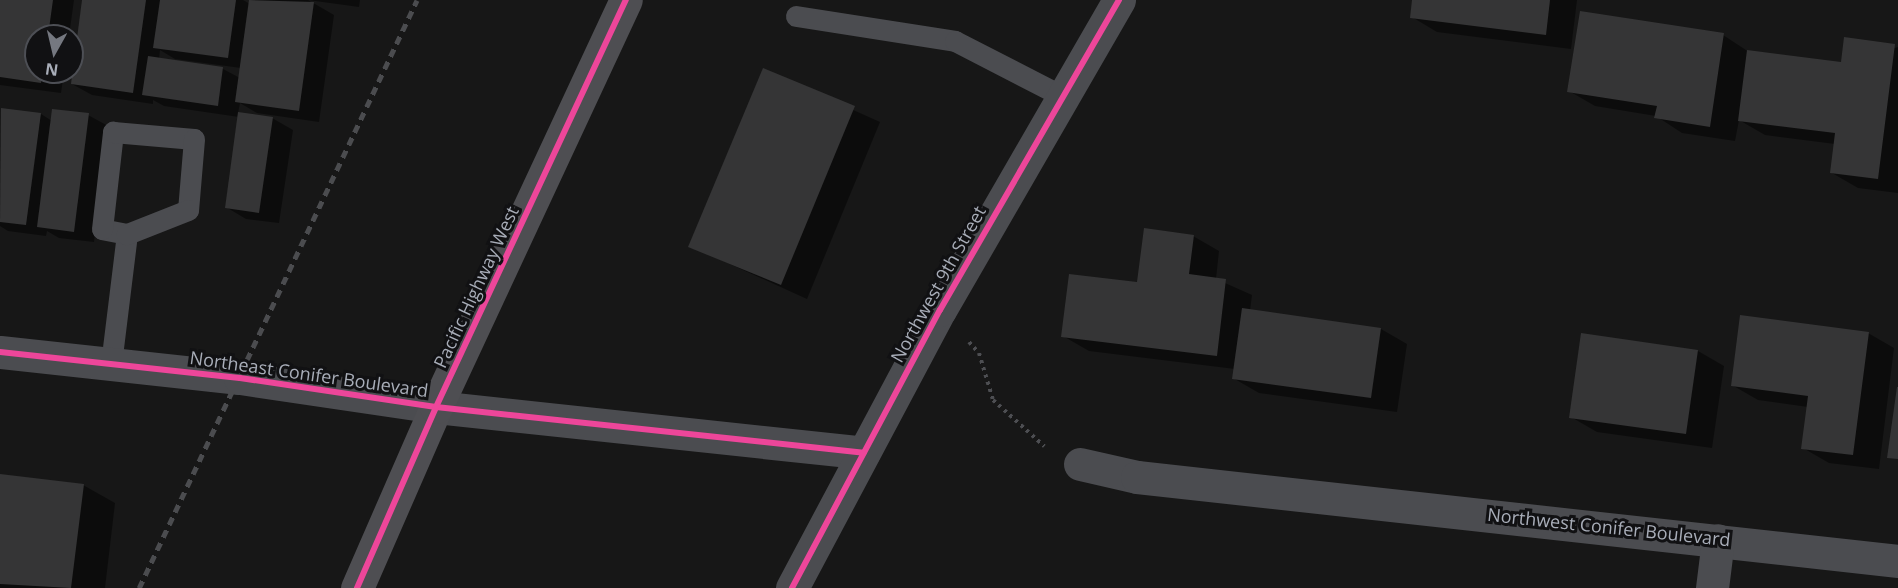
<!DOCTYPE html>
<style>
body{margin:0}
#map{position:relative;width:1898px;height:588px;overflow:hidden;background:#171717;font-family:"Open Sans",sans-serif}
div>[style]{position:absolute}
.shadow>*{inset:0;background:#0007}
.building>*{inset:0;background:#353536}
.path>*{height:4px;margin-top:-2px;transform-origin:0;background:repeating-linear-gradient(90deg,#4d4e52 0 3px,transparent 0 7.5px)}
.service>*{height:21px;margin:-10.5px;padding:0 10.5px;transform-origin:10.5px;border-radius:10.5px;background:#4b4c50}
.minor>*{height:33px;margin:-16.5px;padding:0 16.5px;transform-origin:16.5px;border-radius:16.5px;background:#4b4c50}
.tertiary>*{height:33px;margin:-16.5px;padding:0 16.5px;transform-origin:16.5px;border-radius:16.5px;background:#4b4c50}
.trunk>*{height:33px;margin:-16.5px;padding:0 16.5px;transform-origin:16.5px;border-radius:16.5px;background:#4e4e52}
.rail>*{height:4.5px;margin-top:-2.25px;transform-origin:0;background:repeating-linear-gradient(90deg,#4b4c4f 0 8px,transparent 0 14px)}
.cycleway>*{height:6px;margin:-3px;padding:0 3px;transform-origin:3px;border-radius:3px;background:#ed469a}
span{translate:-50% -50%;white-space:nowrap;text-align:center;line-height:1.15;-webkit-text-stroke:6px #111113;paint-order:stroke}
.street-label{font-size:18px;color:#a8adb8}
.north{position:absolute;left:24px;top:24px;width:60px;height:60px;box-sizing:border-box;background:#111113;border:2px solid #4d4f55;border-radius:50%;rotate:188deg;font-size:16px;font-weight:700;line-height:24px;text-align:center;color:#a8adb8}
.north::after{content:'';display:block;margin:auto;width:21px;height:27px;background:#757880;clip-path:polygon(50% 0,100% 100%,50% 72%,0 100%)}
</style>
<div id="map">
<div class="shadow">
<i style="clip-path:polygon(0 0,74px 0,69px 36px,36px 36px,36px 72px,64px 72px,61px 93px,0 85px)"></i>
<i style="clip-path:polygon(evenodd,84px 0,243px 0,250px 4px,251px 0,360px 0,359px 7px,308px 0,334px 15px,319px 122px,257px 113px,240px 103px,238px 113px,272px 118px,293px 130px,279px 223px,246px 219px,226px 207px,239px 117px,164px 106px,153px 100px,153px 104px,92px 95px,72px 84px,84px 0,160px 50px,175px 59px,241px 68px,240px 78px,223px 69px,159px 60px,160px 50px)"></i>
<i style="clip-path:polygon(1414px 0,1577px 0,1571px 49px,1437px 32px,1412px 17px)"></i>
<i style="clip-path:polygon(1723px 35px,1749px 52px,1843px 64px,1898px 47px,1898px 193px,1858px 188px,1832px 173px,1835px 144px,1765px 135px,1739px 120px,1735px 141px,1682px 133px,1656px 116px,1595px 106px,1569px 91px)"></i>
<i style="clip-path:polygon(764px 70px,880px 122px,807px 299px,690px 246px)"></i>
<i style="clip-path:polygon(3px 110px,41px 114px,52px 121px,88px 115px,108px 126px,94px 242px,59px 238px,47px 231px,46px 236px,8px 231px,0 226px)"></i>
<i style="clip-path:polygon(1193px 236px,1219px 251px,1216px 279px,1252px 295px,1250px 311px,1381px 329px,1407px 344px,1397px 412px,1259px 393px,1233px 378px,1235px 369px,1089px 351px,1063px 336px,1138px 284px)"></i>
<i style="clip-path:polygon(1868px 333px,1894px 348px,1879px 469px,1829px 463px,1803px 448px,1808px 407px,1758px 400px,1732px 385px)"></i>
<i style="clip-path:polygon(1698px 351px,1724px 366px,1712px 448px,1597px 432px,1571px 417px)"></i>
<i style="clip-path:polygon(0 475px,83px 485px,115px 503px,105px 588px,0 588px)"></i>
</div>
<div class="building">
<i style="clip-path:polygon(0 0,53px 0,48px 36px,36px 36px,36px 72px,43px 72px,41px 83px,0 77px)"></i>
<i style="clip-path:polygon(82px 0,146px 0,133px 93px,71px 84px)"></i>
<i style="clip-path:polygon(160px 0,236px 0,228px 58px,153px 48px)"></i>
<i style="clip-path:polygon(249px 0,314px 2px,299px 111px,235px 102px)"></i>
<i style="clip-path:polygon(1412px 0,1550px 0,1546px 35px,1410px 18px)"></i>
<i style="clip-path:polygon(1580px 11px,1724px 33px,1710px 127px,1654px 118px,1657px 106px,1567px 92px)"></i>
<i style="clip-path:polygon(1844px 37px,1895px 44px,1878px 179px,1830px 173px,1835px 133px,1738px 121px,1747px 50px,1841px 62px)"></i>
<i style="clip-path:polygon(148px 56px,223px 67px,218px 106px,142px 95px)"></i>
<i style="clip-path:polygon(763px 68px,855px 106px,781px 285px,688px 247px)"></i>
<i style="clip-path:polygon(1px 108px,41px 113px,26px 225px,0 222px)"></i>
<i style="clip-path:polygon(52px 109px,89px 113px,74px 232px,37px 227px)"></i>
<i style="clip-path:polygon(238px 112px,273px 117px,259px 213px,225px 208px)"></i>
<i style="clip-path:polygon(1144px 228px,1194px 235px,1189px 274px,1226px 279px,1217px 356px,1061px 337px,1069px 274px,1137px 282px)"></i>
<i style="clip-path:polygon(1242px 308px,1381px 328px,1371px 398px,1232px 379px)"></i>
<i style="clip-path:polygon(1740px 315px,1869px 332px,1853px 455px,1801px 449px,1808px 396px,1731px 386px)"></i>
<i style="clip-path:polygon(1581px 333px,1698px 350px,1686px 434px,1569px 418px)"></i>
<i style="clip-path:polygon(1897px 387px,1898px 387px,1898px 459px,1887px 458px)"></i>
<i style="clip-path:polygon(0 474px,84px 484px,71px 588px,0 584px)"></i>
</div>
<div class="path">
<i style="left:969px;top:342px;width:15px;rotate:48deg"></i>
<i style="left:979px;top:353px;width:49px;rotate:73.4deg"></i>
<i style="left:993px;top:400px;width:69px;rotate:42deg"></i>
</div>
<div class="service">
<i style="left:796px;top:16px;width:161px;rotate:8.9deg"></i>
<i style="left:955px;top:41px;width:120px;rotate:27.2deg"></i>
<i style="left:111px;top:364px;width:131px;rotate:-83deg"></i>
<i style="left:127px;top:234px;width:25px;rotate:-169deg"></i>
<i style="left:102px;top:229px;width:98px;rotate:-83.5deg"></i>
<i style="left:113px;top:132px;width:81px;rotate:4.9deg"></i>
<i style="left:194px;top:139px;width:71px;rotate:94.8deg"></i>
<i style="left:188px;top:210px;width:66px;rotate:158.5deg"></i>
</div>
<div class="minor">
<i style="left:1080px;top:464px;width:58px;rotate:12.8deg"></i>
<i style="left:1137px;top:477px;width:766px;rotate:6.3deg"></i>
<i style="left:1712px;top:588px;width:48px;rotate:-82.9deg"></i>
</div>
<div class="tertiary">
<i style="left:0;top:352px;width:241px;rotate:6.2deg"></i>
<i style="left:240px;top:378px;width:198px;rotate:8.4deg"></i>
<i style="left:436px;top:407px;width:430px;rotate:6.1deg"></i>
<i style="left:792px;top:588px;width:315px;rotate:-62deg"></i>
<i style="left:940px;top:310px;width:358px;rotate:-60deg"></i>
</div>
<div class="trunk">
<i style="left:357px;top:588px;width:197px;rotate:-66.4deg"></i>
<i style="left:436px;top:407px;width:449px;rotate:-65deg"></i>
</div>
<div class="rail">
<i style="left:139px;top:588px;width:650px;rotate:-64.7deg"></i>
</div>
<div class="cycleway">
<i style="left:0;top:352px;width:241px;rotate:6.2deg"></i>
<i style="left:240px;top:378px;width:198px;rotate:8.4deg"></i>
<i style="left:436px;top:407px;width:430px;rotate:6.1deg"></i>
<i style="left:357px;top:588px;width:197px;rotate:-66.4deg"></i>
<i style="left:436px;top:407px;width:449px;rotate:-65deg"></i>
<i style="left:792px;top:588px;width:315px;rotate:-62deg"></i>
<i style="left:940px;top:310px;width:358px;rotate:-60deg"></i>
</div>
<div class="street-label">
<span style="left:938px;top:284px;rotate:-61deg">Northwest 9th Street</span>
<span style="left:476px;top:287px;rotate:-65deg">Pacific Highway West</span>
<span style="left:309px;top:374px;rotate:8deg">Northeast Conifer Boulevard</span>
<span style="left:1609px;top:527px;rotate:6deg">Northwest Conifer Boulevard</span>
</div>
<div class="north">N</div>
</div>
